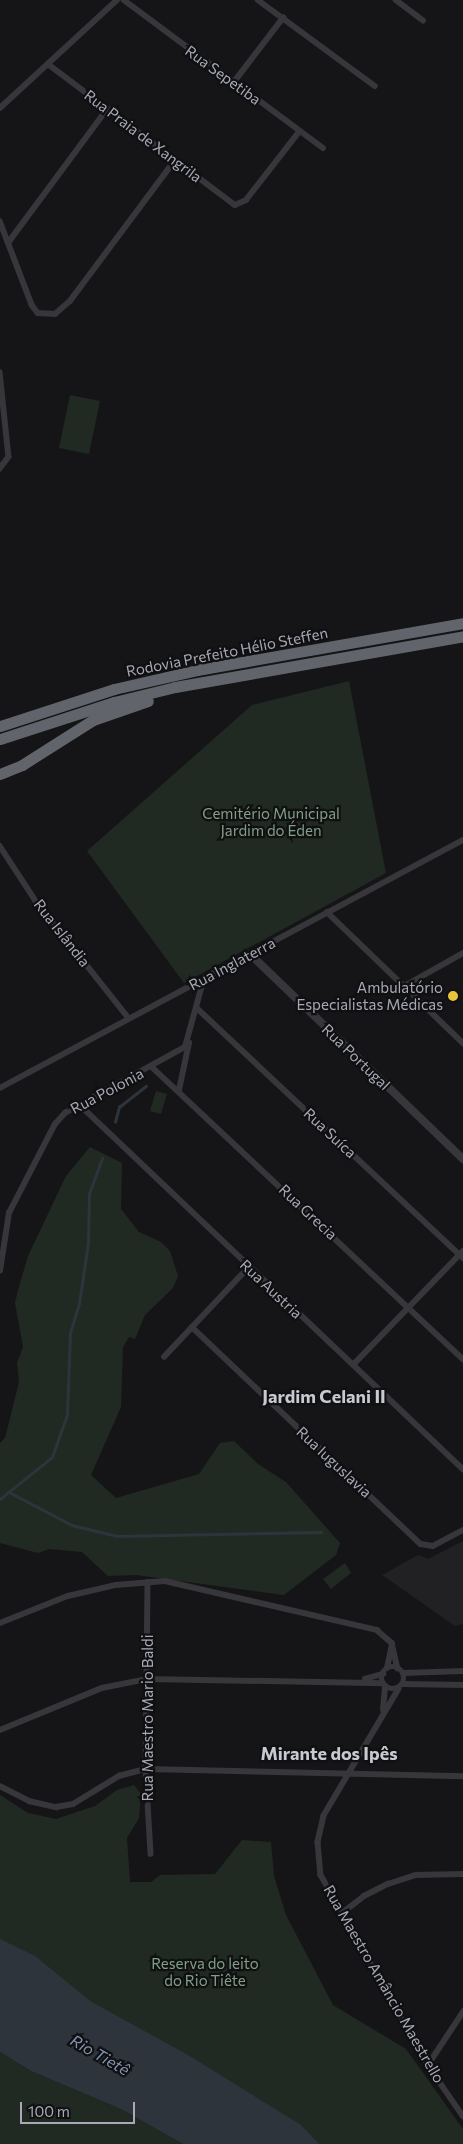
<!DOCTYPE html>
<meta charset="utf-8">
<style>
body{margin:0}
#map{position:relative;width:463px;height:2144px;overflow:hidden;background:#151517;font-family:Commissioner,sans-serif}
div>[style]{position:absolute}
.built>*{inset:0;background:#212124}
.green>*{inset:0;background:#212923}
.water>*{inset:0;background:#2e343c}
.stream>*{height:2.5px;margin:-1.25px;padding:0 1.25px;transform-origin:1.25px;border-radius:1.25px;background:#2e343c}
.minor>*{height:5.5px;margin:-2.75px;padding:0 2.75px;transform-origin:2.75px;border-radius:2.75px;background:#36363b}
.minor>.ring{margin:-2.75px;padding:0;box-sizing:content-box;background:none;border:5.5px solid #36363b;border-radius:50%}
.tertiary>*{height:8px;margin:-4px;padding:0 4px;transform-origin:4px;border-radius:4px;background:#36363b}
.motorway>*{height:11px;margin:-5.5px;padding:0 5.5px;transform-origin:5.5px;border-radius:5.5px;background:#62646c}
.dots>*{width:14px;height:14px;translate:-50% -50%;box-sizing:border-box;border:2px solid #101012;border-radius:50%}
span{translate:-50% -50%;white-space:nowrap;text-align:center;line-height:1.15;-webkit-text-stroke:4.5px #101012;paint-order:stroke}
.street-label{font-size:15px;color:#a7aab6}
.park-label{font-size:15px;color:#7fa086}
.poi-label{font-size:15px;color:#a7aab6}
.right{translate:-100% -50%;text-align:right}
.water-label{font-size:16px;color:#8093b0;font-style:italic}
.quarter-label{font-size:18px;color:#c8cad2;font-weight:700}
.scale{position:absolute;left:20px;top:2102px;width:115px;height:22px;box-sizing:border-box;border:2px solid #a7aab6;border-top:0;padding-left:6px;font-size:15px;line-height:18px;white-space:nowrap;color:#a7aab6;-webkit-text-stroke:4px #101012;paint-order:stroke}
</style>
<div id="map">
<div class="built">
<i style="clip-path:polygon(463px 1541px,463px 1624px,455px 1626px,382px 1575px,418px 1555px,428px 1559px)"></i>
</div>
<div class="green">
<i style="clip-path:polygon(70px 395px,100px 401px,89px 454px,59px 448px)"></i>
<i style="clip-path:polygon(349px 681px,386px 873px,184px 983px,87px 851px,252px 705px)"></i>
<i style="clip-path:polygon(156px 1091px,167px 1094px,161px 1114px,150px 1111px)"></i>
<i style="clip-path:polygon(90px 1147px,122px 1163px,121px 1209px,139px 1232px,161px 1242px,170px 1251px,178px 1276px,173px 1288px,145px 1315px,135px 1339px,129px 1337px,123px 1347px,121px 1407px,91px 1475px,116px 1498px,199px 1474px,220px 1443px,234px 1441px,258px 1464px,286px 1482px,340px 1543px,336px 1555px,284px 1595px,136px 1575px,108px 1576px,82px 1552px,49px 1549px,38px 1553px,0 1543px,0 1443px,5px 1438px,19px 1382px,17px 1363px,23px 1347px,15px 1303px,18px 1290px,28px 1256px,66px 1176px)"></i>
<i style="clip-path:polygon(345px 1563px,351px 1573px,331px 1589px,323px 1579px)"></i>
<i style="clip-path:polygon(134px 1785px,141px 1794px,139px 1818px,127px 1838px,130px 1882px,151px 1882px,160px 1875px,215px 1874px,242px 1840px,271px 1842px,274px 1876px,286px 1915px,333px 2005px,406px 2049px,463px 2129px,463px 2144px,302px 2144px,0 1954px,0 1795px,28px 1813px,56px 1819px,95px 1806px,117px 1790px)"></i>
<i style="clip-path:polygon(0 2052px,31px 2071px,123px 2110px,183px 2144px,0 2144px)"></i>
</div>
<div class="water">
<i style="clip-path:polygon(0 1939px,35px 1956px,90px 2001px,188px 2055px,301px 2125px,319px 2144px,183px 2144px,123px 2110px,31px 2071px,0 2052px)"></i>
</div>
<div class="stream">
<i style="left:115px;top:1122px;width:16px;rotate:-75deg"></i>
<i style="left:119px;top:1107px;width:34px;rotate:-38deg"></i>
<i style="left:11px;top:1493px;width:69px;rotate:27.7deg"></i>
<i style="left:72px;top:1525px;width:46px;rotate:13.7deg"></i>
<i style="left:117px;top:1536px;width:204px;rotate:-1.1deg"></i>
<i style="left:0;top:1499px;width:67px;rotate:-38.9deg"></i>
<i style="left:52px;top:1457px;width:45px;rotate:-70.3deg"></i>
<i style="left:67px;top:1415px;width:82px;rotate:-87.9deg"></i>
<i style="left:70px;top:1333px;width:30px;rotate:-73deg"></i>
<i style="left:79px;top:1304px;width:63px;rotate:-81.7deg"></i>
<i style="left:88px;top:1242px;width:48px;rotate:-88.8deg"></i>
<i style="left:89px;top:1194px;width:38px;rotate:-70deg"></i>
</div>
<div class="minor">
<i style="left:124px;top:0;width:248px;rotate:36.6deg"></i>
<i style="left:258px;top:0;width:145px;rotate:36.3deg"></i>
<i style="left:396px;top:0;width:34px;rotate:37deg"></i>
<i style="left:48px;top:64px;width:234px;rotate:37deg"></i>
<i style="left:235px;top:205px;width:12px;rotate:-24deg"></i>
<i style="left:246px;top:200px;width:86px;rotate:-52.1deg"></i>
<i style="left:234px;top:82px;width:81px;rotate:-52.6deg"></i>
<i style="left:0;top:108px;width:159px;rotate:-42.7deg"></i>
<i style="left:0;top:221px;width:90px;rotate:69.1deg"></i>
<i style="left:32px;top:305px;width:10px;rotate:53deg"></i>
<i style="left:38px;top:313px;width:17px;rotate:3deg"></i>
<i style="left:55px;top:314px;width:20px;rotate:-41deg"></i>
<i style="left:70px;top:301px;width:176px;rotate:-53.3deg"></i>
<i style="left:8px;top:243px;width:167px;rotate:-53.5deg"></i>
<i style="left:0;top:372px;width:85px;rotate:84deg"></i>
<i style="left:9px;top:457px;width:15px;rotate:127deg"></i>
<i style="left:0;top:846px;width:66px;rotate:56.8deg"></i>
<i style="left:36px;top:901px;width:148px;rotate:51.6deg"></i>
<i style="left:327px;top:912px;width:189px;rotate:43.9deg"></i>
<i style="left:403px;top:987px;width:69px;rotate:-29.5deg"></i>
<i style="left:197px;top:1008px;width:365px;rotate:43.2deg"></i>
<i style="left:152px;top:1067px;width:427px;rotate:43.2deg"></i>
<i style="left:0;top:1088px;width:525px;rotate:-28.18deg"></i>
<i style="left:179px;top:1090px;width:48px;rotate:-78deg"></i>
<i style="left:81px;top:1106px;width:527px;rotate:43.54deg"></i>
<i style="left:0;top:1271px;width:59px;rotate:-81.2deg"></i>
<i style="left:9px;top:1213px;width:100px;rotate:-62.7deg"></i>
<i style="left:55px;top:1124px;width:15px;rotate:-48deg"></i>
<i style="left:65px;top:1113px;width:137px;rotate:-28.8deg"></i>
<i style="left:185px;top:1047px;width:72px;rotate:-74.6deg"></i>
<i style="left:192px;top:1327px;width:315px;rotate:43.5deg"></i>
<i style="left:421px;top:1544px;width:12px;rotate:9deg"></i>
<i style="left:433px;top:1546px;width:34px;rotate:-28deg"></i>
<i style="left:164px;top:1357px;width:122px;rotate:-46.7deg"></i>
<i style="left:354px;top:1364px;width:157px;rotate:-46deg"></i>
<i style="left:148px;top:1582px;width:187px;rotate:90.6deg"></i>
<i style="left:146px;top:1769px;width:85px;rotate:86.6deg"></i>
<i style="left:0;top:1623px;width:73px;rotate:-21.7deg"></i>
<i style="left:68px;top:1596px;width:49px;rotate:-12.9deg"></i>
<i style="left:116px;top:1585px;width:49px;rotate:-4.7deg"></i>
<i style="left:165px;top:1581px;width:218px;rotate:13deg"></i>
<i style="left:377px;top:1630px;width:20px;rotate:41deg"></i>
<i style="left:392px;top:1643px;width:26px;rotate:77deg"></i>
<i class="ring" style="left:382px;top:1667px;width:16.5px;height:16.5px"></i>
<i style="left:387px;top:1668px;width:24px;rotate:-78deg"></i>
<i style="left:403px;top:1673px;width:60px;rotate:-1.9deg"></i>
<i style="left:365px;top:1679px;width:19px;rotate:-16deg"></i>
<i style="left:403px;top:1684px;width:60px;rotate:1deg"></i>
<i style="left:399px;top:1689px;width:147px;rotate:120.6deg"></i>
<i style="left:324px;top:1816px;width:27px;rotate:103deg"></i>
<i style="left:318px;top:1842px;width:33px;rotate:85deg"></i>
<i style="left:321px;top:1875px;width:218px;rotate:60.6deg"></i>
<i style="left:428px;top:2065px;width:62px;rotate:55.5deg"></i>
<i style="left:383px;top:1710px;width:24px;rotate:-85deg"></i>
<i style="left:0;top:1730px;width:110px;rotate:-22.4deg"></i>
<i style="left:102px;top:1688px;width:46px;rotate:-11.3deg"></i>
<i style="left:147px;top:1679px;width:236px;rotate:1deg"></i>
<i style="left:0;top:1786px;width:33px;rotate:27deg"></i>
<i style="left:29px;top:1801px;width:28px;rotate:13deg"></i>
<i style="left:56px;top:1807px;width:17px;rotate:-10deg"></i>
<i style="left:73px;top:1804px;width:54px;rotate:-31.3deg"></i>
<i style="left:119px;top:1776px;width:28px;rotate:-15deg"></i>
<i style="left:146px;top:1769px;width:317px;rotate:1.3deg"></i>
<i style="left:341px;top:1914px;width:29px;rotate:-38deg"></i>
<i style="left:364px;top:1896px;width:27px;rotate:-27deg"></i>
<i style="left:388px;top:1884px;width:29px;rotate:-18deg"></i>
<i style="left:416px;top:1875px;width:47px;rotate:-1.2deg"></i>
<i style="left:428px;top:2065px;width:64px;rotate:-56.6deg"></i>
</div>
<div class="tertiary">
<i style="left:250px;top:954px;width:296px;rotate:43.9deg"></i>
</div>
<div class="motorway">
<i style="left:0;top:726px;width:120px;rotate:-18deg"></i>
<i style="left:114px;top:689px;width:85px;rotate:-12.9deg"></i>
<i style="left:197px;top:670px;width:270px;rotate:-10deg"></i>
<i style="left:0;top:739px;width:120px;rotate:-18deg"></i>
<i style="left:114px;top:702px;width:63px;rotate:-13.8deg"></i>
<i style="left:175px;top:687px;width:292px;rotate:-10deg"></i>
<i style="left:0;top:774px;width:24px;rotate:-22deg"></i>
<i style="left:22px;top:765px;width:84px;rotate:-32.4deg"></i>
<i style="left:93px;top:720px;width:58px;rotate:-19.1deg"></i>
</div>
<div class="dots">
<i style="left:453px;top:996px;background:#e9c53b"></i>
</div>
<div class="street-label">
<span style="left:223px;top:75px;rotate:36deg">Rua Sepetiba</span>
<span style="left:143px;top:136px;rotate:37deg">Rua Praia de Xangrila</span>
<span style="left:227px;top:652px;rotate:-11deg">Rodovia Prefeito Hélio Steffen</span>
<span style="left:62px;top:933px;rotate:52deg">Rua Islândia</span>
<span style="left:232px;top:964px;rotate:-28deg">Rua Inglaterra</span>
<span style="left:356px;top:1057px;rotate:44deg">Rua Portugal</span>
<span style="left:107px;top:1091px;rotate:-28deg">Rua Polonia</span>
<span style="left:330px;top:1133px;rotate:43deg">Rua Suíca</span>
<span style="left:308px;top:1212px;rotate:43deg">Rua Grecia</span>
<span style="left:271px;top:1289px;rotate:43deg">Rua Austria</span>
<span style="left:334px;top:1462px;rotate:43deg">Rua Iuguslavia</span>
<span style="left:148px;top:1718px;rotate:-90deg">Rua Maestro Mario Baldi</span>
<span style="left:384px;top:1984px;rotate:60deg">Rua Maestro Amâncio Maestrello</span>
</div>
<div class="park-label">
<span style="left:271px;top:822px">Cemitério Municipal<br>Jardim do Éden</span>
<span style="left:205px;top:1972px">Reserva do leito<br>do Rio Tiête</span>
</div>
<div class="poi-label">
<span class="right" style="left:443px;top:996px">Ambulatório<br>Especialistas Médicas</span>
</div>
<div class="water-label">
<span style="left:100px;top:2055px;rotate:30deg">Rio Tietê</span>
</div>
<div class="quarter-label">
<span style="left:324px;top:1396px">Jardim Celani II</span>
<span style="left:329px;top:1753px">Mirante dos Ipês</span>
</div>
<div class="scale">100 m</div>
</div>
